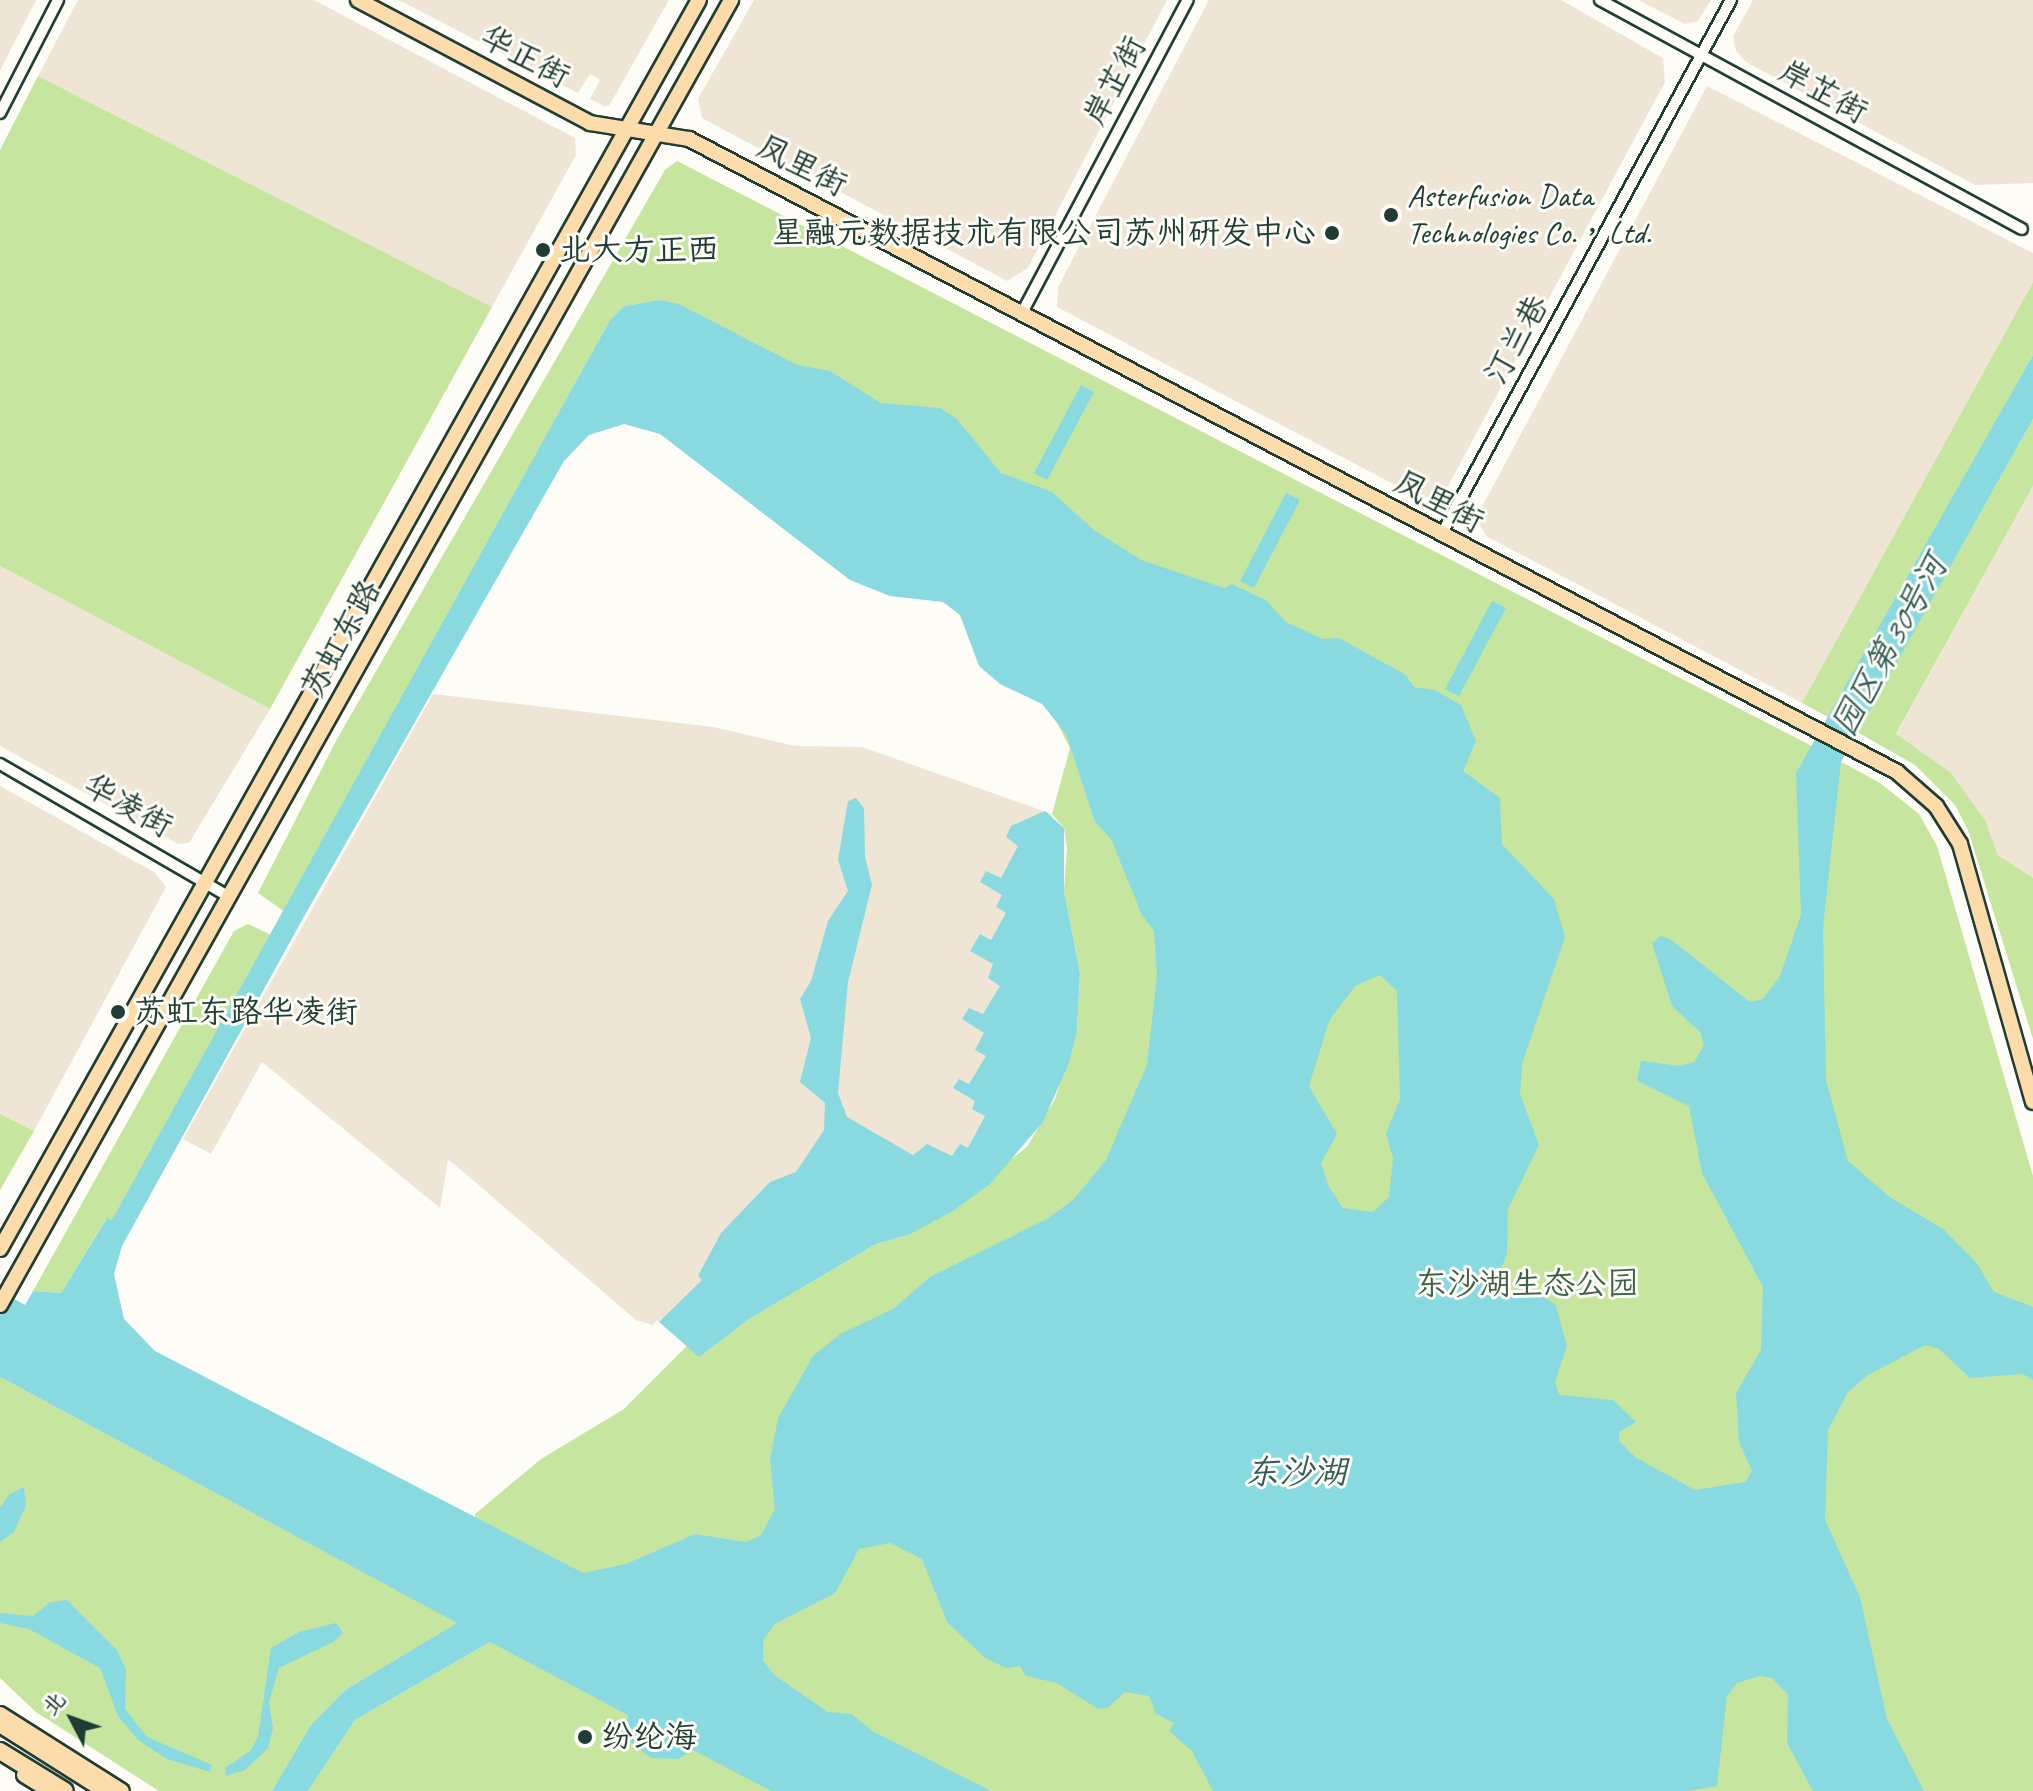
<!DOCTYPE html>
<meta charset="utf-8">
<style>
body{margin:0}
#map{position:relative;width:2033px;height:1791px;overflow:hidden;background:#fdfcf7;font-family:Caveat,"LXGW WenKai TC",sans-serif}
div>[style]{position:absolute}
.built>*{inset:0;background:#efe5d4}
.green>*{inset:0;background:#c6e59e}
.water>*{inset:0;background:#89dae0}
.roads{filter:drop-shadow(2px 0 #1f3d34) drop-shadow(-2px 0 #1f3d34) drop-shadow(0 2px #1f3d34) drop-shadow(0 -2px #1f3d34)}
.minor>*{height:10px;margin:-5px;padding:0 5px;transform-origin:5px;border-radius:5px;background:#fdfcf7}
.major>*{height:14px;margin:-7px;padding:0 7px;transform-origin:7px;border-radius:7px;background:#fddcac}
.highway>*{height:16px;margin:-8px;padding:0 8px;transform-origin:8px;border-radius:8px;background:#fddcac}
.dots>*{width:22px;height:22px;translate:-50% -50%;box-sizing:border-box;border:4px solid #fdfcf7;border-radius:50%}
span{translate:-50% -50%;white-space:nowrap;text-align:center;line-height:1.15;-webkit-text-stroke:6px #fdfcf7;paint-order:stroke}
.street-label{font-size:32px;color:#1f3d34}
.poi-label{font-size:32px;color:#1f3d34}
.left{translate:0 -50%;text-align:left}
.right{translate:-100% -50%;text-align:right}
.park-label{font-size:32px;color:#405f49}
.water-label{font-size:34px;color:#345c56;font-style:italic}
.north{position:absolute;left:32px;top:1679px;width:80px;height:80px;-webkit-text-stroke:6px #fdfcf7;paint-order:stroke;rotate:311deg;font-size:22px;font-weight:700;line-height:32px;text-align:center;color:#1f3d34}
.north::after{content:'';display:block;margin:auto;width:28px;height:36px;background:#1f3d34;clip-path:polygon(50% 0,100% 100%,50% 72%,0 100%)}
</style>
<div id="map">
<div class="built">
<i style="clip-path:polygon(0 0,36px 0,0 71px)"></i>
<i style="clip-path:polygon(78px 0,314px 0,575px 138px,576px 155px,492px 307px,38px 76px)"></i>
<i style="clip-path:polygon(399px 0,669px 0,609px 106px,604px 106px,590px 99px,600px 80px,590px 74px,578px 93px)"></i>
<i style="clip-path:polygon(754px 0,1167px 0,1028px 268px,1007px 281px,702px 118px,698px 99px)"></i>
<i style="clip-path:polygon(1209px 0,1561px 0,1663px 58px,1665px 82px,1447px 488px,1435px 498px,1418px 497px,1057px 307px,1058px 287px)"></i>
<i style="clip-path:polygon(1638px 0,1711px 0,1698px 21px,1685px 24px)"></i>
<i style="clip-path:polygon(1753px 0,2033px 0,2033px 183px,1975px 185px,1746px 62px,1736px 51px,1733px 36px)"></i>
<i style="clip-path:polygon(1707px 86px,2033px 253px,2033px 282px,1802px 703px,1486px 536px,1476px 518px)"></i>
<i style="clip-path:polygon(2033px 486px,2033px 878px,1998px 855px,1985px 820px,1950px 772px,1896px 735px)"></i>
<i style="clip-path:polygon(0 566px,270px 709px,189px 843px,178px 844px,0 746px)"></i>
<i style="clip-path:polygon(433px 694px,713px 727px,795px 746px,862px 747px,1052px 814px,1043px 1122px,699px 1357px,657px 1320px,653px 1325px,636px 1320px,448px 1159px,440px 1208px,262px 1062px,211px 1154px,183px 1139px)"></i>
<i style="clip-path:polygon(0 786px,154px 872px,166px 887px,34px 1131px,0 1114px)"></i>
</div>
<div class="green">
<i style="clip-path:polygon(38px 76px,492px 307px,270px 709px,0 566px,0 150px)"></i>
<i style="clip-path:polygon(677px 161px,1812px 746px,1880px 783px,1919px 814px,1937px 846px,2033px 1176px,2033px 1791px,308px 1791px,355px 1720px,490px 1642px,475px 1514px,541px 1459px,624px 1409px,687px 1346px,699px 1356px,749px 1319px,876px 1244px,908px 1235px,1027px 1147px,1055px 1099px,1077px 1031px,1080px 973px,1064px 891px,1067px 848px,1064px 828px,1052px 814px,1070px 748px,1054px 717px,1083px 660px,659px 300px,624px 306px,610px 320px,285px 912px,258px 893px,337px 739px,665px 170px)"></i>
<i style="clip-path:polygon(2033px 282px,2033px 355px,1830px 718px,1802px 703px)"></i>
<i style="clip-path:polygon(2033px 419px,2033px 486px,1896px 734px,1950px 772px,1985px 820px,1998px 855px,2033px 878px,2033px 1039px,1968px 830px,1955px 805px,1915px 765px,1857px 732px)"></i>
<i style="clip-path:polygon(248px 924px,271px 935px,112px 1221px,106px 1219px,61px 1293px,33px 1291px,234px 931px)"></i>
<i style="clip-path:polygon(0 1114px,34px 1131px,0 1190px)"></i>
<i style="clip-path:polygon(0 1377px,458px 1623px,345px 1690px,310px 1726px,272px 1791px,159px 1791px,36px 1712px,0 1678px)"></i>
</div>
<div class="water">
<i style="clip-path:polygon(evenodd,659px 300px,679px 304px,797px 365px,830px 371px,881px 403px,940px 408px,957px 419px,1001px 473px,1052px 492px,1094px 530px,1141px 560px,1224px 588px,1232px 584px,1267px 601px,1286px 622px,1323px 639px,1339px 638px,1406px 675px,1414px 687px,1435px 690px,1461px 705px,1476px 741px,1463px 771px,1500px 798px,1502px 844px,1554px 899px,1565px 937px,1522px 1064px,1520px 1094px,1539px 1145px,1508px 1209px,1507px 1254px,1493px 1288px,1504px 1297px,1544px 1297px,1556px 1305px,1567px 1346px,1555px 1382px,1559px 1395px,1613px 1400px,1636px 1422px,1619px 1432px,1619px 1441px,1635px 1457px,1695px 1490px,1745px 1482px,1752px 1471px,1739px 1442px,1736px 1393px,1761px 1350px,1763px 1287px,1702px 1173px,1689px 1106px,1637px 1081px,1641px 1061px,1680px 1066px,1694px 1062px,1704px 1046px,1701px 1033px,1672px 1006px,1652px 943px,1661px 936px,1670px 939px,1750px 1002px,1763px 999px,1780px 976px,1801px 915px,1796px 773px,2033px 355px,2033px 419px,1841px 762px,1823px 928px,1826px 1080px,1848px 1161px,1891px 1198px,1943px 1229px,1976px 1262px,1994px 1292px,2033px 1307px,2033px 1380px,2023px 1374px,1970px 1378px,1939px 1349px,1925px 1345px,1868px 1375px,1848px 1392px,1828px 1430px,1825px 1520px,1860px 1597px,1887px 1719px,1924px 1791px,1813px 1791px,1787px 1743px,1788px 1695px,1772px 1678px,1760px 1676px,1737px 1683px,1727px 1696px,1717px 1786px,1688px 1791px,1213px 1791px,1192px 1751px,1169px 1731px,1174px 1723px,1156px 1714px,1149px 1696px,1125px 1692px,1109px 1707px,1098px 1709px,1057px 1683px,1026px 1676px,1020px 1666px,1006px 1668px,985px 1658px,947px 1622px,922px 1559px,890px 1543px,859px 1549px,835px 1593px,775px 1624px,763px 1641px,763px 1660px,774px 1675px,828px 1712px,851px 1714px,874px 1732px,991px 1791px,771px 1791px,693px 1750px,678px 1759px,651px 1758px,626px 1739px,628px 1715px,490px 1642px,355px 1720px,308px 1791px,272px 1791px,310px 1726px,345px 1690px,457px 1623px,0 1377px,0 1291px,25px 1305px,33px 1291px,61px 1293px,107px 1218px,112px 1220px,610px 320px,624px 306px,659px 300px,624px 424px,660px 434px,850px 580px,890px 596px,943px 602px,960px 615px,979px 666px,1000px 684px,1042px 704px,1066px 734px,1095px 822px,1111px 839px,1142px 915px,1154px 931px,1157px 976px,1147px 1065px,1106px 1160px,1074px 1199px,1047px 1219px,930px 1277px,893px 1309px,840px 1334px,813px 1356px,778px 1418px,770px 1460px,775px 1509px,761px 1535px,746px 1542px,695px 1534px,626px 1564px,583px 1573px,155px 1351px,124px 1319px,114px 1274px,122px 1246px,306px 913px,564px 461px,589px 435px,624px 424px,659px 300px,1380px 975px,1397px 991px,1400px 1099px,1386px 1133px,1393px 1159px,1389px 1197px,1373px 1212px,1343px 1208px,1329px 1187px,1321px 1163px,1337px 1134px,1309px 1086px,1329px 1021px,1355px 986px,1380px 975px)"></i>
<i style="clip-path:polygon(1081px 385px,1094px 392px,1047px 480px,1034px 473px)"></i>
<i style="clip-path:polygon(1286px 493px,1300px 500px,1254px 588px,1240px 581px)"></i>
<i style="clip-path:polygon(1492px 601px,1506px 608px,1459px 696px,1445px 689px)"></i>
<i style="clip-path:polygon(856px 798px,864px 808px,865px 857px,872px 885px,848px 982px,838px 1093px,847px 1117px,913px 1155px,927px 1144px,952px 1156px,960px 1144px,968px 1148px,985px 1116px,972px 1109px,975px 1101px,953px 1088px,959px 1079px,969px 1084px,986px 1056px,975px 1050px,984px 1033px,962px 1019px,969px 1008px,983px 1014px,1000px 986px,988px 978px,993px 964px,970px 951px,980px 934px,991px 940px,1006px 913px,996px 907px,1002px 895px,980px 882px,986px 871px,1001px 878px,1018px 846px,1006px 837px,1011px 826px,1045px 811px,1064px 828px,1064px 891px,1080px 973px,1077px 1031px,1069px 1063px,1043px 1122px,990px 1184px,953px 1211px,908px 1235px,876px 1244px,749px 1319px,699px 1357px,659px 1322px,702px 1280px,698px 1276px,721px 1233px,770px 1182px,796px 1172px,824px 1130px,825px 1103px,800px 1082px,811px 1038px,800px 999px,811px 981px,828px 921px,848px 891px,838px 860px,848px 801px)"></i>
<i style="clip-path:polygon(24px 1487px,26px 1505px,14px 1532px,0 1542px,0 1508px,10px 1494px)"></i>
<i style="clip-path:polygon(67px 1600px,117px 1650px,126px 1670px,125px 1709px,147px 1737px,212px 1765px,210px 1772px,167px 1759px,138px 1740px,118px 1716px,100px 1668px,29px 1629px,0 1623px,0 1613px,33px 1616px,50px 1602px)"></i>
<i style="clip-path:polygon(336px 1623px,343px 1633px,333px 1642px,279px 1668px,269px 1702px,273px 1728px,268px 1748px,245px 1770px,226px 1776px,225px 1768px,250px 1751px,258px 1737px,271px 1648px,299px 1632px)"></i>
</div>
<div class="roads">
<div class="minor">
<i style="left:1600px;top:0;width:480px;rotate:28.5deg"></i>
<i style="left:0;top:113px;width:127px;rotate:-62.8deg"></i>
<i style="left:1023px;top:311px;width:352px;rotate:-62.1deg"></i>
<i style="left:1441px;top:535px;width:609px;rotate:-61.54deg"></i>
<i style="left:0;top:764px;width:265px;rotate:30.1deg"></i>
</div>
<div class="major">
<i style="left:358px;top:0;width:263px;rotate:27.9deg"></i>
<i style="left:590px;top:123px;width:100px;rotate:9.2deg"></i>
<i style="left:689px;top:139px;width:1364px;rotate:27.65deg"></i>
<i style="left:1897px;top:772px;width:52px;rotate:41.1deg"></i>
<i style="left:1936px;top:806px;width:45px;rotate:57.7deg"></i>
<i style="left:1960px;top:844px;width:268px;rotate:74.2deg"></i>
<i style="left:0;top:1249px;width:1431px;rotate:-60.77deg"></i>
<i style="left:0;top:1305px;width:1496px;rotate:-60.74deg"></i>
<i style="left:0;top:1714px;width:144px;rotate:32.3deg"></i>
<i style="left:24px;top:1775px;width:31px;rotate:32deg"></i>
</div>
<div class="highway">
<i style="left:0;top:1724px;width:125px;rotate:32.3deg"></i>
<i style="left:0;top:1751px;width:76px;rotate:31.6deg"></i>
</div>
</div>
<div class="dots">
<i style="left:1391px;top:215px;background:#1f3d34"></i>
<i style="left:1332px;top:233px;background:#1f3d34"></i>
<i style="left:543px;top:250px;background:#1f3d34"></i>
<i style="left:118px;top:1012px;background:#1f3d34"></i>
<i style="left:585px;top:1737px;background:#1f3d34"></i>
</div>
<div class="street-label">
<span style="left:525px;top:57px;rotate:28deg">华正街</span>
<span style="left:1115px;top:81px;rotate:-62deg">岸芷街</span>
<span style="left:1823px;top:92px;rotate:29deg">岸芷街</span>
<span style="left:802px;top:166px;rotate:27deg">凤里街</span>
<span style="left:1517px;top:340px;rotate:-61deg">汀兰巷</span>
<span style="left:1439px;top:502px;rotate:28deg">凤里街</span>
<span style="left:341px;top:639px;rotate:-61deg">苏虹东路</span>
<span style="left:128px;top:806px;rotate:29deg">华凌街</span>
</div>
<div class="poi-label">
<span class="left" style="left:1407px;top:215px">Asterfusion Data<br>Technologies Co.，Ltd.</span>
<span class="right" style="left:1316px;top:233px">星融元数据技术有限公司苏州研发中心</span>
<span class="left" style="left:559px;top:250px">北大方正西</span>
<span class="left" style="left:134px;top:1012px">苏虹东路华凌街</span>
<span class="left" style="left:601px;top:1737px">纷纶海</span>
</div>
<div class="park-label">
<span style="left:1527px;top:1284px">东沙湖生态公园</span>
</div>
<div class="water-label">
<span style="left:1889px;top:645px;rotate:-61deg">园区第30号河</span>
<span style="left:1296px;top:1472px">东沙湖</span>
</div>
<div class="north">北</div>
</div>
